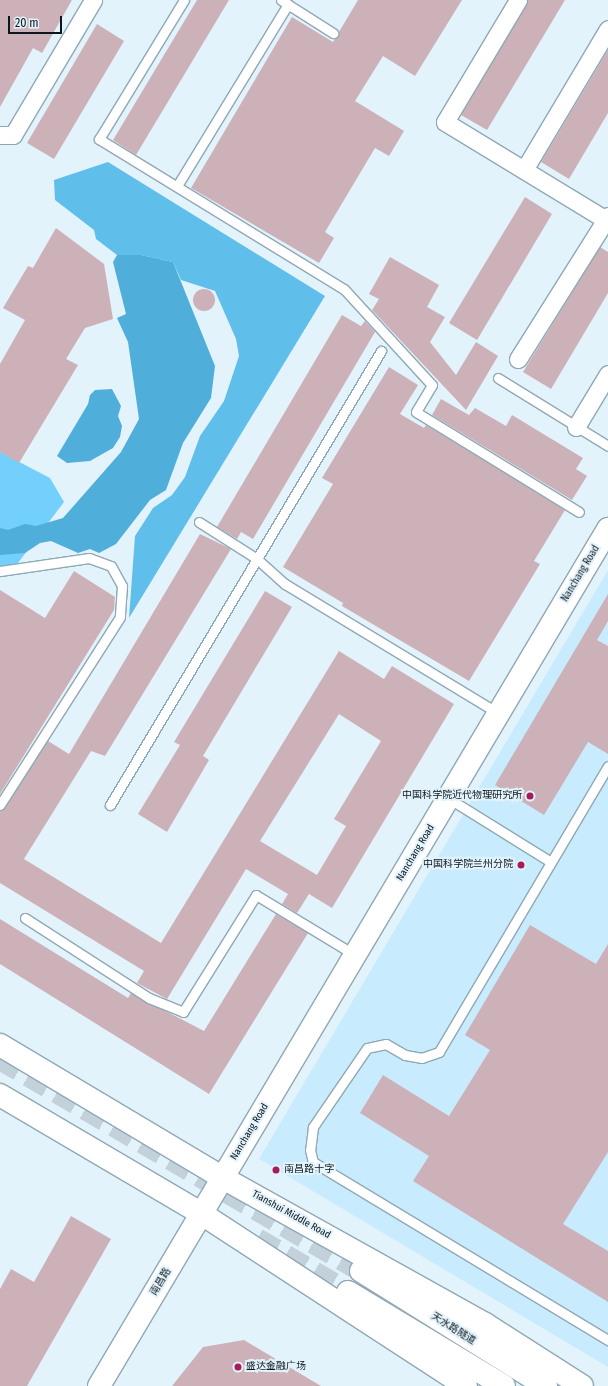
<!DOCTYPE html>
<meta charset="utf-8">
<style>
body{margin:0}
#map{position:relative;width:608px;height:1386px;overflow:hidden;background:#e3f3fc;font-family:"Fira Sans Condensed","Noto Sans SC",sans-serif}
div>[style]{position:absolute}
.built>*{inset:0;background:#c9ebfe}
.green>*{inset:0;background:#73cffc}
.forest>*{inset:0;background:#60beeb}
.water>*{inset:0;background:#50aedb}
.building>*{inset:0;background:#cdb1b8}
.round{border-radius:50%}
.primary-tunnel>*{height:22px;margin-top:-11px;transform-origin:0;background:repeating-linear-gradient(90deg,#c3d2da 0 22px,transparent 0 33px)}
.roads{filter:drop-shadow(1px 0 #8fa8b5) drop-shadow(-1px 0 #8fa8b5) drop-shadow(0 1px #8fa8b5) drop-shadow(0 -1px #8fa8b5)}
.lane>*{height:9px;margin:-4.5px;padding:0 4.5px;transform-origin:4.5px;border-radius:4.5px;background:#fff}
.street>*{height:17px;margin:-8.5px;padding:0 8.5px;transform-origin:8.5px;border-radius:8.5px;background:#fff}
.secondary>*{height:22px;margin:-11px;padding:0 11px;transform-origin:11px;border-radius:11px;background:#fff}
.primary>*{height:22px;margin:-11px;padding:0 11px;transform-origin:11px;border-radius:11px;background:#fff}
.dots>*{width:11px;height:11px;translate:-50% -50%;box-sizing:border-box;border:2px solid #e3f3fc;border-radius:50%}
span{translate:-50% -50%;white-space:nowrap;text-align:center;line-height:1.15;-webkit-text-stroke:4px #e3f3fc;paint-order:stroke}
.street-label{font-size:10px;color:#0d161b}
.poi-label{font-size:10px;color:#0d161b}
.right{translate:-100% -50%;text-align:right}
.left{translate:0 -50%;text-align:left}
.scale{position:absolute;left:8px;top:16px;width:54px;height:18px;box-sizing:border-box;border:2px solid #0d161b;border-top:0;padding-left:5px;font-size:12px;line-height:14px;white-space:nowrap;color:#0d161b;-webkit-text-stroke:3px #e3f3fc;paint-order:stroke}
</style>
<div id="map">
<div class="built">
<i style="clip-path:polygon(608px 570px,608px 1367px,259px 1159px)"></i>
</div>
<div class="green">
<i style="clip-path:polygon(0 452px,50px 478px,64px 502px,18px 563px,0 578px)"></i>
</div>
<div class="forest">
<i style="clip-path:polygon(108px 162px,325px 296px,129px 618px,135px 536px,153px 508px,172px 495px,185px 477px,200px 436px,224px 401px,239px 356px,236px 339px,215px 291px,181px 280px,173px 262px,141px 255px,117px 255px,96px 239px,94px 230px,55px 200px,54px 180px)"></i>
</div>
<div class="water">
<i style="clip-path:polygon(117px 255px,141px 255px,173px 262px,215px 366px,211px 398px,183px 443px,166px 490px,150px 500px,116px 544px,99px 553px,90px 549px,78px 553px,51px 541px,40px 543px,25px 553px,0 555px,0 528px,8px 530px,25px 524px,36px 526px,63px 518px,121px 452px,139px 419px,128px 342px,117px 318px,126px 314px,113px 262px)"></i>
<i style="clip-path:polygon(112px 389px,121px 406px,118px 416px,122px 426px,120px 437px,113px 448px,90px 461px,67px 463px,57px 456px,88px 404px,90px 395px,95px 390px)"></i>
</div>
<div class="building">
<i style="clip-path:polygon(0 0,72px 0,42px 53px,33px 48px,0 107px)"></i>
<i style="clip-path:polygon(197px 0,229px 0,136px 155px,113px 140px)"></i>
<i style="clip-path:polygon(358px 0,462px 0,415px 76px,383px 56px,355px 101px,404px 131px,389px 156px,375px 148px,325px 232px,334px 238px,319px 263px,191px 188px,292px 17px,333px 42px)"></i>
<i style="clip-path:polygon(528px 0,565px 0,487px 130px,461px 115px)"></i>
<i style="clip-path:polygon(97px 24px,124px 41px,54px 159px,27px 143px)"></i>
<i style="clip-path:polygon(608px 50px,608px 113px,569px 179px,541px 162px)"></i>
<i style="clip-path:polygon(525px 197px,552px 214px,477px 340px,449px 323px)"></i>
<i style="clip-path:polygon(56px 228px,104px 264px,113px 319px,85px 328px,66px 359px,78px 365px,19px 463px,0 452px,0 364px,25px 320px,3px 308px,28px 266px,33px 268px)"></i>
<i style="clip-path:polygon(600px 247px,608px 252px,608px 293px,551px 389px,523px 372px)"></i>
<i style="clip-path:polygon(390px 257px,439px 285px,427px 307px,445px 317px,430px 342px,456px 375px,476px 342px,498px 356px,466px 410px,372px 310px,379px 299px,369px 294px)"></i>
<i class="round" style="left:193px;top:289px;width:22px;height:22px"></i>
<i style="clip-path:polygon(342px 315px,361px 326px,365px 321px,375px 332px,253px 539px,241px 532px,237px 539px,217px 527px)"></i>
<i style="clip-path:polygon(389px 367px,418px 385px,400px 414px,424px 428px,426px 425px,565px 510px,534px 561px,540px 564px,469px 681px,342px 606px,343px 603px,283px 567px,333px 484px,322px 478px)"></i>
<i style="clip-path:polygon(441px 399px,469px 415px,475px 408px,506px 426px,512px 415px,583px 458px,576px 469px,587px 476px,572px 500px,432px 415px)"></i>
<i style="clip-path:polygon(evenodd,200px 534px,231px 549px,105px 756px,91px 751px,24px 859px,161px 943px,339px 651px,384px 679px,392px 666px,454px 704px,332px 908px,309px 894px,297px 913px,282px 904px,288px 894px,246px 869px,167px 999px,137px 983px,144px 971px,0 883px,0 811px,5px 808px,48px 741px,69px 754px,200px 534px,339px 714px,381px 741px,334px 819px,346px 826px,317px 875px,260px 841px,339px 714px)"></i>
<i style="clip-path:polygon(74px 571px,115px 597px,114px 610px,0 794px,0 590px,45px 618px)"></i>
<i style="clip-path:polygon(265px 591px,292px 607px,203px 756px,209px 760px,167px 832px,138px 814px,180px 745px,174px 742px)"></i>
<i style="clip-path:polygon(608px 594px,608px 621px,597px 640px,608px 646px,608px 754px,588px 742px,544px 815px,495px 785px)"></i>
<i style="clip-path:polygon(276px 914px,308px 933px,209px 1094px,0 964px,0 919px,128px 998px,131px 993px,204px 1031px)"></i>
<i style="clip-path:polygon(530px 925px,596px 964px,608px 944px,608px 1152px,563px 1224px,608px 1251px,608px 1302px,413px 1181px,429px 1156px,360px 1113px,383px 1075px,449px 1116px,490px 1050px,465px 1035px)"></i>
<i style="clip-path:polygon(71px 1216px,111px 1239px,27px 1386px,0 1386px,0 1289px,11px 1269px,34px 1282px)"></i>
<i style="clip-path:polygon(244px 1340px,321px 1386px,172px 1386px,203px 1347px)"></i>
</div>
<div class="primary-tunnel">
<i style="left:0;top:1059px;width:419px;rotate:30.4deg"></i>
<i style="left:257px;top:1239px;width:105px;rotate:30.2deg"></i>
</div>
<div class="roads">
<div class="lane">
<i style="left:184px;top:0;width:163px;rotate:121.4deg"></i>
<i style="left:99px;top:139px;width:287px;rotate:31.5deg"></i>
<i style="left:344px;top:289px;width:130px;rotate:47.5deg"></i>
<i style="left:432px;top:385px;width:31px;rotate:121deg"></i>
<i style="left:416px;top:412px;width:191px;rotate:31.5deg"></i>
<i style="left:281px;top:0;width:62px;rotate:32.4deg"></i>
<i style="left:177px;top:186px;width:213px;rotate:-58.6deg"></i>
<i style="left:498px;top:378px;width:129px;rotate:31.7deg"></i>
<i style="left:199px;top:522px;width:69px;rotate:32.5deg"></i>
<i style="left:257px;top:559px;width:38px;rotate:42deg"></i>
<i style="left:285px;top:584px;width:249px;rotate:31.2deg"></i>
<i style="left:0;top:571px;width:90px;rotate:-8.3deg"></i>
<i style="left:89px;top:558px;width:23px;rotate:20deg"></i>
<i style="left:111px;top:566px;width:23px;rotate:61deg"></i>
<i style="left:122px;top:586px;width:31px;rotate:94deg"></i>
<i style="left:120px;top:617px;width:223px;rotate:122.6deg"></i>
<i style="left:608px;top:766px;width:332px;rotate:120.6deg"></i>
<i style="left:439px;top:1052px;width:18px;rotate:161deg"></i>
<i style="left:422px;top:1058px;width:17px;rotate:-170deg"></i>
<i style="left:405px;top:1055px;width:22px;rotate:-150deg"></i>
<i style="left:386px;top:1044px;width:19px;rotate:168deg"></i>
<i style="left:367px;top:1048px;width:96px;rotate:124.4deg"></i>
<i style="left:313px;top:1127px;width:23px;rotate:97deg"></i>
<i style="left:310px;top:1150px;width:12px;rotate:76deg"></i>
<i style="left:313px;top:1162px;width:345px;rotate:31.1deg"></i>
<i style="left:448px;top:798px;width:121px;rotate:31.9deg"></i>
<i style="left:110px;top:805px;width:529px;rotate:-59.17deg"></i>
<i style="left:25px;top:918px;width:148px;rotate:32.8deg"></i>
<i style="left:149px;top:998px;width:37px;rotate:22deg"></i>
<i style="left:183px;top:1012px;width:138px;rotate:-58deg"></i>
<i style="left:256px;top:895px;width:116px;rotate:31.2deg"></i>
</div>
<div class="street">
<i style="left:518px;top:0;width:142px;rotate:120.9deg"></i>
<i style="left:445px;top:122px;width:191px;rotate:31.3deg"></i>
<i style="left:0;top:135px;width:13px"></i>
<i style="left:13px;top:135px;width:157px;rotate:-59.3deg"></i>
<i style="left:524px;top:170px;width:164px;rotate:-59.2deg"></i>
<i style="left:518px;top:359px;width:169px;rotate:-57.8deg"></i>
<i style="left:576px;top:427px;width:62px;rotate:-58.9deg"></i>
</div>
<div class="secondary">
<i style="left:0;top:1045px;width:260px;rotate:30.8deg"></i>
<i style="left:223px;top:1178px;width:300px;rotate:29.1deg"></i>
<i style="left:485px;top:1324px;width:115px;rotate:32.6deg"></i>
<i style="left:0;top:1095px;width:234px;rotate:30.5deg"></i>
<i style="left:202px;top:1214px;width:315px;rotate:33.1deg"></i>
<i style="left:99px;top:1386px;width:997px;rotate:-59.29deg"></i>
</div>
<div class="primary">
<i style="left:361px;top:1271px;width:218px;rotate:31.9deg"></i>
<i style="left:348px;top:1292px;width:182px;rotate:31.1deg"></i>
</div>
</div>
<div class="dots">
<i style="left:530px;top:796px;background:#a81a5a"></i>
<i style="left:521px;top:865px;background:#a81a5a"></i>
<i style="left:276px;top:1170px;background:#a81a5a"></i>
<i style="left:238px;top:1367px;background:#a81a5a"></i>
</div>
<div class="street-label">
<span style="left:581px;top:574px;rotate:-59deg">Nanchang Road</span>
<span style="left:416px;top:853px;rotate:-59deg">Nanchang Road</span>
<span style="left:250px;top:1132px;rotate:-59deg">Nanchang Road</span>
<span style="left:291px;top:1215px;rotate:29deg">Tianshui Middle Road</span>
<span style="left:161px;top:1282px;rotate:-59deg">南昌路</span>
<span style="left:453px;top:1329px;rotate:32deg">天水路隧道</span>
</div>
<div class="poi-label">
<span class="right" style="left:522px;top:796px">中国科学院近代物理研究所</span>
<span class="right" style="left:513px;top:865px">中国科学院兰州分院</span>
<span class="left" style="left:284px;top:1170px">南昌路十字</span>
<span class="left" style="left:246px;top:1367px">盛达金融广场</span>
</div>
<div class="scale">20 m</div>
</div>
